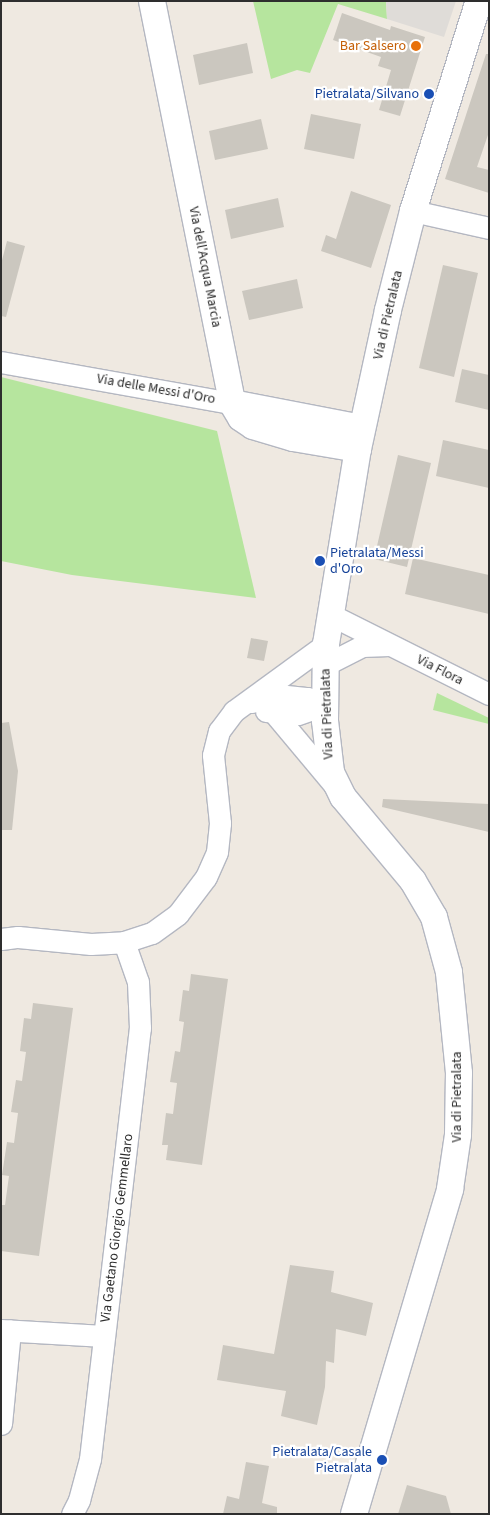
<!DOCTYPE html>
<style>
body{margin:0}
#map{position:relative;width:490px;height:1515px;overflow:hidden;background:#efe9e1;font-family:"Source Sans 3",sans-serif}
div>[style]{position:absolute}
.green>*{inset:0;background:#b6e59e}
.plaza>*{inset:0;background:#dfdcd8}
.building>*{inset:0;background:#cbc7bf}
.roads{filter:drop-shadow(1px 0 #b4b7c1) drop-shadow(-1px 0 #b4b7c1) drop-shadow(0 1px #b4b7c1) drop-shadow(0 -1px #b4b7c1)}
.minor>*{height:21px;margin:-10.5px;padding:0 10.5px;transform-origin:10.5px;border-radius:10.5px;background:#fff}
.tertiary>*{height:26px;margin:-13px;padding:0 13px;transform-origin:13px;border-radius:13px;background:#fff}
.dots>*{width:14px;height:14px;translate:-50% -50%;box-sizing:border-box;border:2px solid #fff;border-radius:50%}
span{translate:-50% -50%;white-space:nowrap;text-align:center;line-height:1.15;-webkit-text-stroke:4.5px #fff;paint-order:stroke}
.food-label{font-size:14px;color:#c56008}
.right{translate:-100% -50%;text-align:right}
.transit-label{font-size:14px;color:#164399}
.left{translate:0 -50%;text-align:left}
.street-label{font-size:14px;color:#2e2e2e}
.frame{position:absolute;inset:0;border:2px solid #2e2e2e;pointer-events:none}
</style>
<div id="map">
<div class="green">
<i style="clip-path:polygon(253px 1px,386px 1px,387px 19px,338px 4px,310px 73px,297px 70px,271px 79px)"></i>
<i style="clip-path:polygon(1px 377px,217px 431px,256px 598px,72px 575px,1px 561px)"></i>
<i style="clip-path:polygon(437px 693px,489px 718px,489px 724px,433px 710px)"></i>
</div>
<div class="plaza">
<i style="clip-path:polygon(386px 1px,456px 1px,444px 37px,387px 19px)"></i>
</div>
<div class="building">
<i style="clip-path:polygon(342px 13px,390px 30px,391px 26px,425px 37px,400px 116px,379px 110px,391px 70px,378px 66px,381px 57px,333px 40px)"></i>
<i style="clip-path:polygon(247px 43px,253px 73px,199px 85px,193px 55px)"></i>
<i style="clip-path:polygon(486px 54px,489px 54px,489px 132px,477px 167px,489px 170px,489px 193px,445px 179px)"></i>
<i style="clip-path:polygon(311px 114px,361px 124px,354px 159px,304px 149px)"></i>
<i style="clip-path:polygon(261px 119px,268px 149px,215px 160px,209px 131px)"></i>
<i style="clip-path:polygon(351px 191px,391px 205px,371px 268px,321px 251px,326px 235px,336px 239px)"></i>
<i style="clip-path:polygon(278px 198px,284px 227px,231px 239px,225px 210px)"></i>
<i style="clip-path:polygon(7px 241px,25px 246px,6px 317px,1px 316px,1px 264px)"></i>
<i style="clip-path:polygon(443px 265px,478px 273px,454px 377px,419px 368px)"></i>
<i style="clip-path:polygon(297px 279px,303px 308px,249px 320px,242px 291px)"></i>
<i style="clip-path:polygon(462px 369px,489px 375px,489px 410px,455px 402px)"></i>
<i style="clip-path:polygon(443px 440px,489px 450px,489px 488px,436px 476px)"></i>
<i style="clip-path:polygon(398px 455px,431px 463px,407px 567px,374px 559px)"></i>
<i style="clip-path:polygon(413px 558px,489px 575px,489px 614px,405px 594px)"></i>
<i style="clip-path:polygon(251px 638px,268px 641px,264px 661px,247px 658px)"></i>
<i style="clip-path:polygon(9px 722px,18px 771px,12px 830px,1px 830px,1px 723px)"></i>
<i style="clip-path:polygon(383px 799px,489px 804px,489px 832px,382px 807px)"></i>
<i style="clip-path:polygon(191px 974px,228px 979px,202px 1165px,166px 1160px,168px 1145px,162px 1145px,166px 1113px,173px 1114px,177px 1083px,170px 1082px,175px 1051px,180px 1052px,184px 1022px,179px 1021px,183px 990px,189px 991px)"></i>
<i style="clip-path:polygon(33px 1003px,73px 1008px,39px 1256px,1px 1251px,1px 1205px,5px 1205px,9px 1176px,2px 1175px,7px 1142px,14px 1143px,18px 1113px,11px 1112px,16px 1080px,22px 1081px,26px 1052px,20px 1051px,24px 1018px,31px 1019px)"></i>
<i style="clip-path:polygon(290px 1265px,334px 1271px,331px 1292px,373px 1303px,366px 1336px,336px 1329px,334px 1363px,326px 1361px,325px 1387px,317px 1425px,281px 1416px,286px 1391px,217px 1380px,223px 1345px,274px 1354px)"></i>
<i style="clip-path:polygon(246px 1462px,269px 1466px,262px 1503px,277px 1507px,277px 1514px,223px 1514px,227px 1496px,239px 1499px)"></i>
<i style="clip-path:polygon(407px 1485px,446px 1496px,451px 1514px,398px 1514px)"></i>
</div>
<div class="roads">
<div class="minor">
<i style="left:413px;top:211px;width:78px;rotate:12.6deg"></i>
<i style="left:1px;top:362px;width:235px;rotate:10.1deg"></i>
<i style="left:329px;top:614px;width:179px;rotate:26.6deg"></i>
<i style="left:325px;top:665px;width:42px;rotate:-27.2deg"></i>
<i style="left:362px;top:646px;width:27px;rotate:-2deg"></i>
<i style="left:251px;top:702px;width:27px;rotate:-15deg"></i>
<i style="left:277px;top:695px;width:31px;rotate:6deg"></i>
<i style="left:308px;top:698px;width:17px;rotate:24deg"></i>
<i style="left:266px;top:711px;width:32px;rotate:5deg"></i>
<i style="left:298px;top:714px;width:28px;rotate:-19deg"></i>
<i style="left:275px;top:714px;width:95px;rotate:50.1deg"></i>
<i style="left:1px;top:939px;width:17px;rotate:-7deg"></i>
<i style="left:18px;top:937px;width:73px;rotate:5.5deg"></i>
<i style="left:91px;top:944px;width:33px;rotate:-3deg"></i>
<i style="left:124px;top:942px;width:29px;rotate:-18deg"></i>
<i style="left:152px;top:933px;width:32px;rotate:-36deg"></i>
<i style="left:178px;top:914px;width:46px;rotate:-52.9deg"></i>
<i style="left:206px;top:877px;width:27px;rotate:-66deg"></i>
<i style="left:217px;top:852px;width:29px;rotate:-84deg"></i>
<i style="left:220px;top:823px;width:68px;rotate:-95.9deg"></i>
<i style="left:213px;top:755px;width:25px;rotate:-76deg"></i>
<i style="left:219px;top:731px;width:25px;rotate:-53deg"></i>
<i style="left:234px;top:711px;width:114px;rotate:-36.1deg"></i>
<i style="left:1px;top:1330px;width:103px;rotate:3.3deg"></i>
<i style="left:1px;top:1424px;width:94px;rotate:-84.5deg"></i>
<i style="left:72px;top:1514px;width:16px;rotate:-63deg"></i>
<i style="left:79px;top:1500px;width:42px;rotate:-75deg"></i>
<i style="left:90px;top:1459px;width:434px;rotate:-83.4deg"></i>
<i style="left:140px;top:1028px;width:46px;rotate:-92.5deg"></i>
<i style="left:138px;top:982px;width:42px;rotate:-109.3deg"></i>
</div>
<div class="tertiary">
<i style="left:152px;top:1px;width:410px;rotate:78.7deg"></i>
<i style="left:232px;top:403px;width:17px;rotate:59deg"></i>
<i style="left:241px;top:418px;width:14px;rotate:34deg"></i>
<i style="left:253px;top:426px;width:42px;rotate:16.7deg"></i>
<i style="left:293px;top:438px;width:66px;rotate:9.6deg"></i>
<i style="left:232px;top:403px;width:132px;rotate:10.9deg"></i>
<i style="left:354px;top:1514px;width:339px;rotate:-73.5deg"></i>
<i style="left:450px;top:1189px;width:55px;rotate:-81.6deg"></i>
<i style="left:458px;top:1135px;width:62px;rotate:-89.1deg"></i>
<i style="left:459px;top:1073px;width:101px;rotate:-95.7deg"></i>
<i style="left:449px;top:972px;width:57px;rotate:-105.3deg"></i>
<i style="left:434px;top:917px;width:42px;rotate:-120.3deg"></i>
<i style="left:413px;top:881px;width:109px;rotate:-129.8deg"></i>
<i style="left:343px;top:797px;width:28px;rotate:-116deg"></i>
<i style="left:331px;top:772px;width:51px;rotate:-96.7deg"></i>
<i style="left:325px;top:721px;width:77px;rotate:-89.3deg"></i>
<i style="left:326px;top:644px;width:198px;rotate:-80.7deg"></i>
<i style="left:358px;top:449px;width:142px;rotate:-77.8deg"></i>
<i style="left:388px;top:310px;width:102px;rotate:-75.8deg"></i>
<i style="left:413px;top:211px;width:220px;rotate:-72.6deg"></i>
</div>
</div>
<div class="dots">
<i style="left:416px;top:46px;background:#e8710a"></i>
<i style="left:429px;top:94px;background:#1a4fb4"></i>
<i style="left:320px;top:561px;background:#1a4fb4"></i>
<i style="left:382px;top:1460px;background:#1a4fb4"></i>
</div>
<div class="food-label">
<span class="right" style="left:406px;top:46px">Bar Salsero</span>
</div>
<div class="transit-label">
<span class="right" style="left:419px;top:94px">Pietralata/Silvano</span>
<span class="left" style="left:330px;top:561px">Pietralata/Messi<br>d'Oro</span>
<span class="right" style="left:372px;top:1460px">Pietralata/Casale<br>Pietralata</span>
</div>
<div class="street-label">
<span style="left:205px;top:267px;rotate:79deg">Via dell'Acqua Marcia</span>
<span style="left:388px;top:315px;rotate:-77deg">Via di Pietralata</span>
<span style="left:156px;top:389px;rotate:10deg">Via delle Messi d'Oro</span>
<span style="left:440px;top:670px;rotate:27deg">Via Flora</span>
<span style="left:327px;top:714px;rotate:-92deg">Via di Pietralata</span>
<span style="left:457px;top:1097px;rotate:-90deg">Via di Pietralata</span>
<span style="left:117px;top:1228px;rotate:-83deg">Via Gaetano Giorgio Gemmellaro</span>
</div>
<div class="frame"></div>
</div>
